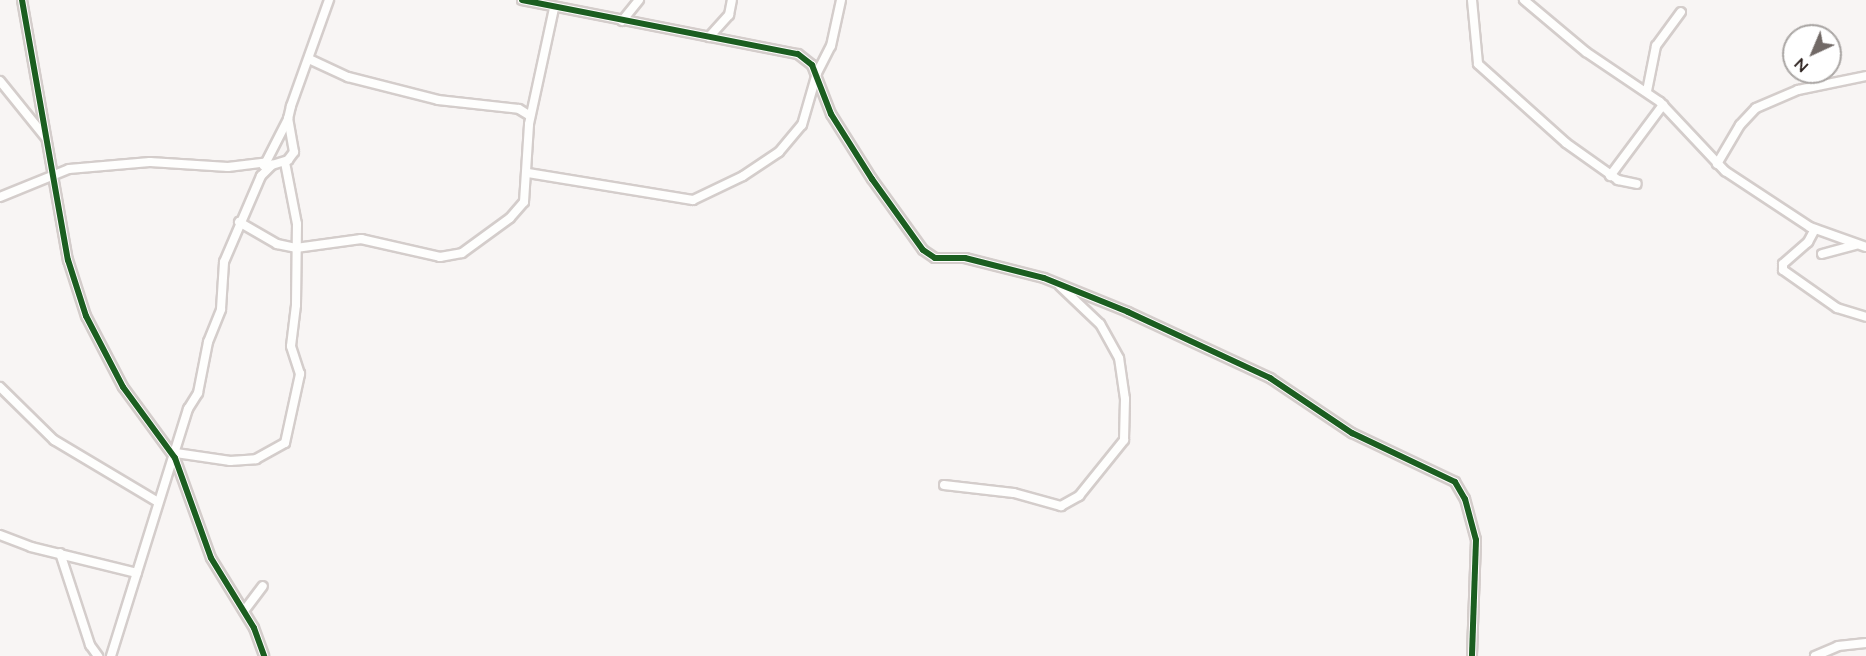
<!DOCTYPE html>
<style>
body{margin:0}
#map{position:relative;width:1866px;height:656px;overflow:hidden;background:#f8f5f4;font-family:Lato,sans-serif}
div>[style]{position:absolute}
.roads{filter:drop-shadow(2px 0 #d4cdcb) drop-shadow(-2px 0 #d4cdcb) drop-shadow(0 2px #d4cdcb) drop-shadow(0 -2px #d4cdcb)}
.street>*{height:8px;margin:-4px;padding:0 4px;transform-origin:4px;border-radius:4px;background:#fefefd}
.cycleway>*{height:6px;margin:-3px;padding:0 3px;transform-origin:3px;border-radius:3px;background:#1b5e20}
span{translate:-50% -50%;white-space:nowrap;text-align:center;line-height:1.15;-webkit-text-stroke:5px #fff;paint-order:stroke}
.north{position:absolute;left:1782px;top:24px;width:60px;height:60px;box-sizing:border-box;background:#fff;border:2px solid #a9a5a3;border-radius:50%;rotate:224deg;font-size:16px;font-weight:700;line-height:24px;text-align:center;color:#281d1a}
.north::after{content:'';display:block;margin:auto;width:21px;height:27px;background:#716966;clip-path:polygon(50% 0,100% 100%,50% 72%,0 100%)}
</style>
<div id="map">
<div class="roads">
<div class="street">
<i style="left:22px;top:0;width:264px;rotate:80deg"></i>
<i style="left:68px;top:260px;width:59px;rotate:72.2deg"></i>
<i style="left:86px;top:316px;width:80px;rotate:62.5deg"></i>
<i style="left:123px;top:387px;width:88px;rotate:53.8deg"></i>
<i style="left:175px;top:458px;width:106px;rotate:70.2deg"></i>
<i style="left:211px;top:558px;width:82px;rotate:58.4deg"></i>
<i style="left:254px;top:628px;width:30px;rotate:70deg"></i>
<i style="left:522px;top:0;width:281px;rotate:11.1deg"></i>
<i style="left:798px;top:54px;width:18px;rotate:38deg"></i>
<i style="left:812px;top:65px;width:53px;rotate:68.8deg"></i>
<i style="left:831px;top:114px;width:77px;rotate:57.8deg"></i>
<i style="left:872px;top:179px;width:87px;rotate:54.3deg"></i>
<i style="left:923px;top:250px;width:14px;rotate:34deg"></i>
<i style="left:935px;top:258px;width:30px"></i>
<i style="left:965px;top:258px;width:81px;rotate:14.2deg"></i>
<i style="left:1044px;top:278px;width:91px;rotate:22deg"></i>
<i style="left:1128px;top:312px;width:157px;rotate:24.9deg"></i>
<i style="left:1270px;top:378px;width:99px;rotate:33.9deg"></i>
<i style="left:1352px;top:433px;width:114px;rotate:25.4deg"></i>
<i style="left:1455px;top:482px;width:20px;rotate:60deg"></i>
<i style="left:1465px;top:499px;width:42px;rotate:75deg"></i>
<i style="left:1476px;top:540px;width:116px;rotate:92deg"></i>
<i style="left:1472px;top:0;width:64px;rotate:84.6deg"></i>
<i style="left:1478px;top:64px;width:118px;rotate:41.9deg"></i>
<i style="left:1566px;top:143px;width:64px;rotate:35.4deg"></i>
<i style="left:1618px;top:180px;width:19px;rotate:12deg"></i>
<i style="left:1524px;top:0;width:81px;rotate:40deg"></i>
<i style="left:1586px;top:52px;width:89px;rotate:34deg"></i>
<i style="left:1660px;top:102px;width:95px;rotate:46.7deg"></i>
<i style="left:1725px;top:171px;width:102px;rotate:33.4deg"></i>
<i style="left:1810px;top:227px;width:59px;rotate:19.7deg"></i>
<i style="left:622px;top:21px;width:27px;rotate:-51deg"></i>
<i style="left:709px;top:37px;width:30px;rotate:-48deg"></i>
<i style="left:729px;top:15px;width:15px;rotate:-79deg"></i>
<i style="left:309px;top:59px;width:43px;rotate:24.8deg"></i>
<i style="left:348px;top:77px;width:93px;rotate:14.3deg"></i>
<i style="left:438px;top:100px;width:81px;rotate:6.3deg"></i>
<i style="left:519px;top:109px;width:13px;rotate:32deg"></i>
<i style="left:0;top:81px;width:73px;rotate:51.1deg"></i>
<i style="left:1647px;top:91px;width:46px;rotate:-78.7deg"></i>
<i style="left:1656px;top:46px;width:42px;rotate:-53.7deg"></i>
<i style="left:1717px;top:164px;width:45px;rotate:-59.5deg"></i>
<i style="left:1740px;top:125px;width:23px;rotate:-47deg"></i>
<i style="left:1756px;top:108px;width:46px;rotate:-23.2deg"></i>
<i style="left:1798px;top:90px;width:69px;rotate:-11.6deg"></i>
<i style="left:264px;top:166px;width:53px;rotate:-62.9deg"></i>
<i style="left:528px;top:173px;width:167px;rotate:9.3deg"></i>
<i style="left:693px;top:200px;width:55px;rotate:-25.6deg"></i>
<i style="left:743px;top:176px;width:43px;rotate:-33.7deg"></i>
<i style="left:779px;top:152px;width:35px;rotate:-50deg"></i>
<i style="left:802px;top:125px;width:54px;rotate:-73.9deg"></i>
<i style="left:817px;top:73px;width:30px;rotate:-63deg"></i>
<i style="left:831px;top:46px;width:47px;rotate:-77.7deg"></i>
<i style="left:1610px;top:176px;width:89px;rotate:-53.3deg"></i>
<i style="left:0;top:197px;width:74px;rotate:-22.1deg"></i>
<i style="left:69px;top:169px;width:81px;rotate:-4.9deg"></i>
<i style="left:150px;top:162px;width:78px;rotate:3.7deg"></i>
<i style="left:228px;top:167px;width:38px;rotate:-7deg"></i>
<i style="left:239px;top:222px;width:44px;rotate:30.1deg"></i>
<i style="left:277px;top:244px;width:19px;rotate:12deg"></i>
<i style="left:296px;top:248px;width:66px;rotate:-7.9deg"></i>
<i style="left:361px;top:239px;width:81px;rotate:12.8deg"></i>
<i style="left:440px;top:257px;width:22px;rotate:-10deg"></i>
<i style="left:462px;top:253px;width:59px;rotate:-36.1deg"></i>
<i style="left:510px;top:218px;width:21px;rotate:-49deg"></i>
<i style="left:524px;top:202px;width:78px;rotate:-86.3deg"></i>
<i style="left:529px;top:124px;width:119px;rotate:-77.8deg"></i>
<i style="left:1815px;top:229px;width:15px;rotate:118deg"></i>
<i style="left:1808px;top:242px;width:33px;rotate:139deg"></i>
<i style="left:1783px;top:264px;width:6px;rotate:90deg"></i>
<i style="left:1783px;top:270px;width:66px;rotate:35.1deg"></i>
<i style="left:1837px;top:308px;width:30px;rotate:17deg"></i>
<i style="left:1822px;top:254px;width:34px;rotate:-15deg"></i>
<i style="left:0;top:387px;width:76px;rotate:44.5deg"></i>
<i style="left:54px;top:440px;width:121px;rotate:30.8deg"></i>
<i style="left:176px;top:453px;width:55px;rotate:8.4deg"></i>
<i style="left:230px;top:461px;width:26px;rotate:-4deg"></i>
<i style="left:256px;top:459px;width:33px;rotate:-29deg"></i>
<i style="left:285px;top:443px;width:71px;rotate:-77.7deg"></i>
<i style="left:300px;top:374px;width:29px;rotate:-108deg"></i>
<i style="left:291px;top:346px;width:41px;rotate:-83deg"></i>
<i style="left:296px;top:305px;width:81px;rotate:-89.3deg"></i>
<i style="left:297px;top:224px;width:63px;rotate:-101deg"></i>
<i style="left:944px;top:485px;width:70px;rotate:6.5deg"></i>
<i style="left:1014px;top:493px;width:49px;rotate:15.5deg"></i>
<i style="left:1061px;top:506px;width:21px;rotate:-29deg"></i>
<i style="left:1079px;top:496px;width:72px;rotate:-51.2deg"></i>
<i style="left:1124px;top:440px;width:41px;rotate:-88.6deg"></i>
<i style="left:1125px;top:399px;width:41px;rotate:-98.3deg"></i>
<i style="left:1119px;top:358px;width:39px;rotate:-119deg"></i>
<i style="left:1100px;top:324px;width:55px;rotate:-136.5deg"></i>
<i style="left:0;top:535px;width:33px;rotate:21deg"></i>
<i style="left:31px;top:547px;width:109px;rotate:13.8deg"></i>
<i style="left:60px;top:553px;width:97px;rotate:71.9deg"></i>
<i style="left:90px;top:645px;width:14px;rotate:54deg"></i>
<i style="left:244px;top:611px;width:31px;rotate:-53deg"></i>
<i style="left:111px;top:656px;width:259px;rotate:-72.7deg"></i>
<i style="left:188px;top:409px;width:19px;rotate:-58deg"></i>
<i style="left:198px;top:393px;width:52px;rotate:-78.9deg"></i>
<i style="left:208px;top:342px;width:35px;rotate:-68deg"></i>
<i style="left:221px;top:309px;width:47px;rotate:-86.3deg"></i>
<i style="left:224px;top:262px;width:94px;rotate:-66.7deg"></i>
<i style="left:261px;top:176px;width:16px;rotate:-45deg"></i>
<i style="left:272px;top:165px;width:17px;rotate:-17deg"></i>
<i style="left:288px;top:160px;width:10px;rotate:-53deg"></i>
<i style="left:294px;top:152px;width:34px;rotate:-100deg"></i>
<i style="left:288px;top:119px;width:13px;rotate:-77deg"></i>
<i style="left:291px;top:106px;width:113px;rotate:-70.3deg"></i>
<i style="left:1815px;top:656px;width:25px;rotate:-23deg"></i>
<i style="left:1838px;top:646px;width:28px;rotate:-6deg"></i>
</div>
</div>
<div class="cycleway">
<i style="left:22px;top:0;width:264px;rotate:80deg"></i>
<i style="left:68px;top:260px;width:59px;rotate:72.2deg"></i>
<i style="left:86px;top:316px;width:80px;rotate:62.5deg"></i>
<i style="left:123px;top:387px;width:88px;rotate:53.8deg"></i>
<i style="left:175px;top:458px;width:106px;rotate:70.2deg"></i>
<i style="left:211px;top:558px;width:82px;rotate:58.4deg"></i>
<i style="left:254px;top:628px;width:30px;rotate:70deg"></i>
<i style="left:522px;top:0;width:281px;rotate:11.1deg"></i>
<i style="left:798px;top:54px;width:18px;rotate:38deg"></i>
<i style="left:812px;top:65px;width:53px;rotate:68.8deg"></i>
<i style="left:831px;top:114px;width:77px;rotate:57.8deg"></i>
<i style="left:872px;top:179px;width:87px;rotate:54.3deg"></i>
<i style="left:923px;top:250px;width:14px;rotate:34deg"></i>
<i style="left:935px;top:258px;width:30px"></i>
<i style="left:965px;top:258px;width:81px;rotate:14.2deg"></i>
<i style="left:1044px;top:278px;width:91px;rotate:22deg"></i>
<i style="left:1128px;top:312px;width:157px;rotate:24.9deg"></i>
<i style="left:1270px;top:378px;width:99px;rotate:33.9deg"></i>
<i style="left:1352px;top:433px;width:114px;rotate:25.4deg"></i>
<i style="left:1455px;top:482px;width:20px;rotate:60deg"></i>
<i style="left:1465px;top:499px;width:42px;rotate:75deg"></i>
<i style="left:1476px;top:540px;width:116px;rotate:92deg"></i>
</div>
<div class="north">N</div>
</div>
